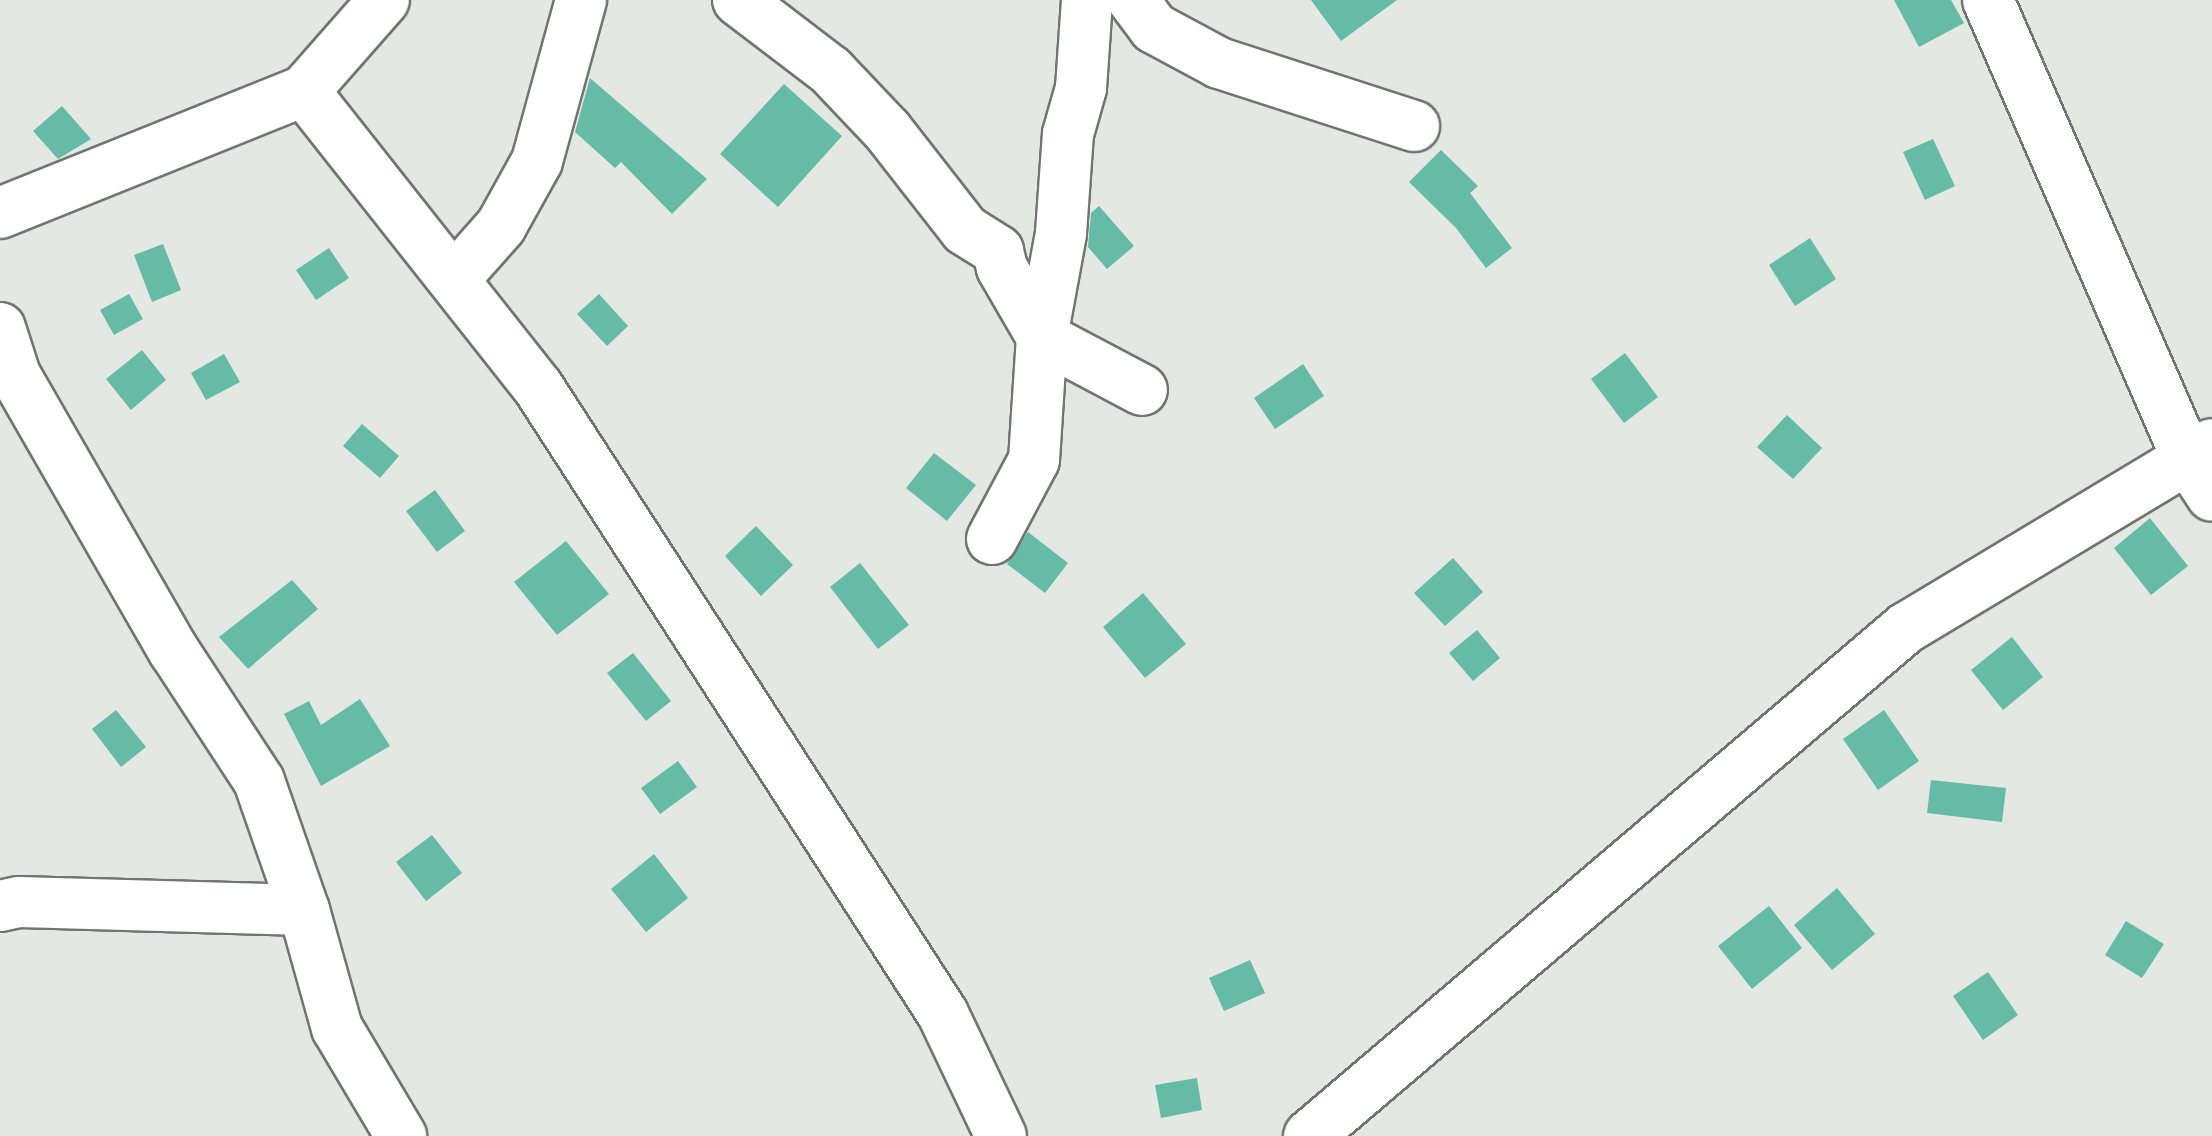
<!DOCTYPE html>
<style>
body{margin:0}
#map{position:relative;width:2212px;height:1136px;overflow:hidden;background:#e3e8e3;font-family:"Work Sans",sans-serif}
div>[style]{position:absolute}
.building>*{inset:0;background:#65bba5}
.roads{filter:drop-shadow(2px 0 #717571) drop-shadow(-2px 0 #717571) drop-shadow(0 2px #717571) drop-shadow(0 -2px #717571)}
.minor>*{height:50px;margin:-25px;padding:0 25px;transform-origin:25px;border-radius:25px;background:#fff}
span{translate:-50% -50%;white-space:nowrap;text-align:center;line-height:1.15;-webkit-text-stroke:8px #fff;paint-order:stroke}
</style>
<div id="map">
<div class="building">
<i style="clip-path:polygon(1311px 0,1397px 0,1341px 41px)"></i>
<i style="clip-path:polygon(1894px 0,1951px 0,1964px 23px,1919px 47px)"></i>
<i style="clip-path:polygon(590px 78px,707px 179px,672px 214px,621px 162px,615px 168px,575px 132px)"></i>
<i style="clip-path:polygon(784px 84px,842px 136px,778px 207px,720px 154px)"></i>
<i style="clip-path:polygon(62px 106px,91px 139px,58px 159px,33px 131px)"></i>
<i style="clip-path:polygon(1933px 139px,1955px 186px,1925px 200px,1903px 152px)"></i>
<i style="clip-path:polygon(1441px 150px,1478px 186px,1470px 193px,1512px 248px,1486px 268px,1456px 228px,1409px 182px)"></i>
<i style="clip-path:polygon(1099px 206px,1134px 246px,1107px 269px,1088px 247px,1091px 213px)"></i>
<i style="clip-path:polygon(1810px 238px,1836px 279px,1795px 306px,1769px 265px)"></i>
<i style="clip-path:polygon(163px 244px,181px 290px,152px 302px,134px 255px)"></i>
<i style="clip-path:polygon(329px 248px,349px 278px,316px 300px,296px 270px)"></i>
<i style="clip-path:polygon(129px 294px,143px 319px,114px 335px,100px 310px)"></i>
<i style="clip-path:polygon(599px 294px,628px 326px,607px 346px,577px 314px)"></i>
<i style="clip-path:polygon(142px 350px,166px 380px,131px 410px,106px 379px)"></i>
<i style="clip-path:polygon(1625px 353px,1658px 397px,1624px 423px,1591px 379px)"></i>
<i style="clip-path:polygon(224px 354px,240px 382px,206px 400px,191px 373px)"></i>
<i style="clip-path:polygon(1303px 364px,1324px 396px,1275px 429px,1254px 398px)"></i>
<i style="clip-path:polygon(1787px 415px,1822px 448px,1793px 479px,1757px 447px)"></i>
<i style="clip-path:polygon(362px 424px,399px 456px,380px 478px,343px 446px)"></i>
<i style="clip-path:polygon(934px 453px,976px 485px,947px 521px,906px 488px)"></i>
<i style="clip-path:polygon(435px 490px,465px 531px,437px 552px,406px 511px)"></i>
<i style="clip-path:polygon(2150px 518px,2188px 566px,2151px 595px,2114px 548px)"></i>
<i style="clip-path:polygon(756px 526px,793px 565px,761px 596px,725px 556px)"></i>
<i style="clip-path:polygon(1028px 532px,1068px 563px,1045px 593px,1007px 564px)"></i>
<i style="clip-path:polygon(566px 541px,609px 594px,557px 635px,514px 582px)"></i>
<i style="clip-path:polygon(1453px 558px,1483px 592px,1445px 626px,1414px 593px)"></i>
<i style="clip-path:polygon(860px 563px,909px 625px,878px 649px,830px 587px)"></i>
<i style="clip-path:polygon(292px 580px,318px 609px,248px 669px,219px 637px)"></i>
<i style="clip-path:polygon(1143px 593px,1186px 644px,1145px 678px,1103px 627px)"></i>
<i style="clip-path:polygon(1477px 630px,1500px 658px,1473px 681px,1449px 653px)"></i>
<i style="clip-path:polygon(2012px 637px,2043px 677px,2003px 710px,1971px 670px)"></i>
<i style="clip-path:polygon(633px 653px,671px 701px,646px 721px,607px 673px)"></i>
<i style="clip-path:polygon(360px 699px,390px 746px,321px 786px,284px 714px,309px 701px,321px 725px)"></i>
<i style="clip-path:polygon(116px 710px,146px 747px,121px 767px,92px 729px)"></i>
<i style="clip-path:polygon(1884px 710px,1919px 761px,1878px 790px,1843px 739px)"></i>
<i style="clip-path:polygon(678px 761px,697px 787px,660px 814px,641px 788px)"></i>
<i style="clip-path:polygon(1931px 780px,2006px 788px,2002px 822px,1927px 813px)"></i>
<i style="clip-path:polygon(432px 835px,462px 873px,426px 901px,396px 862px)"></i>
<i style="clip-path:polygon(654px 854px,688px 898px,646px 932px,611px 889px)"></i>
<i style="clip-path:polygon(1837px 888px,1875px 934px,1832px 970px,1794px 925px)"></i>
<i style="clip-path:polygon(1769px 906px,1802px 948px,1752px 989px,1718px 946px)"></i>
<i style="clip-path:polygon(2126px 921px,2164px 944px,2142px 978px,2105px 955px)"></i>
<i style="clip-path:polygon(1250px 960px,1265px 993px,1224px 1011px,1209px 978px)"></i>
<i style="clip-path:polygon(1988px 972px,2018px 1015px,1983px 1040px,1953px 996px)"></i>
<i style="clip-path:polygon(1197px 1078px,1202px 1110px,1161px 1118px,1155px 1085px)"></i>
</div>
<div class="roads">
<div class="minor">
<i style="left:738px;top:0;width:116px;rotate:37.3deg"></i>
<i style="left:830px;top:70px;width:83px;rotate:46.5deg"></i>
<i style="left:887px;top:130px;width:127px;rotate:52deg"></i>
<i style="left:965px;top:230px;width:39px;rotate:32deg"></i>
<i style="left:998px;top:251px;width:17px;rotate:77deg"></i>
<i style="left:1002px;top:268px;width:80px;rotate:59.9deg"></i>
<i style="left:1042px;top:337px;width:113px;rotate:27.9deg"></i>
<i style="left:1133px;top:0;width:35px;rotate:53deg"></i>
<i style="left:1154px;top:28px;width:74px;rotate:28.3deg"></i>
<i style="left:1219px;top:63px;width:205px;rotate:17.9deg"></i>
<i style="left:1988px;top:0;width:499px;rotate:66.5deg"></i>
<i style="left:2187px;top:458px;width:45px;rotate:56.7deg"></i>
<i style="left:304px;top:91px;width:377px;rotate:51.7deg"></i>
<i style="left:538px;top:387px;width:746px;rotate:57.14deg"></i>
<i style="left:943px;top:1014px;width:135px;rotate:64.6deg"></i>
<i style="left:0;top:213px;width:328px;rotate:-21.9deg"></i>
<i style="left:304px;top:91px;width:121px;rotate:-48.7deg"></i>
<i style="left:455px;top:278px;width:69px;rotate:-48.5deg"></i>
<i style="left:501px;top:226px;width:74px;rotate:-61deg"></i>
<i style="left:537px;top:161px;width:167px;rotate:-74.7deg"></i>
<i style="left:0;top:328px;width:49px;rotate:72.3deg"></i>
<i style="left:15px;top:375px;width:319px;rotate:60.1deg"></i>
<i style="left:174px;top:651px;width:155px;rotate:56.8deg"></i>
<i style="left:259px;top:781px;width:137px;rotate:70.8deg"></i>
<i style="left:304px;top:910px;width:123px;rotate:74.4deg"></i>
<i style="left:337px;top:1028px;width:126px;rotate:59.3deg"></i>
<i style="left:992px;top:539px;width:89px;rotate:-62deg"></i>
<i style="left:1034px;top:460px;width:123px;rotate:-86.3deg"></i>
<i style="left:1042px;top:337px;width:106px;rotate:-79.6deg"></i>
<i style="left:1061px;top:233px;width:99px;rotate:-86deg"></i>
<i style="left:1068px;top:134px;width:48px;rotate:-74.2deg"></i>
<i style="left:1081px;top:88px;width:88px;rotate:-86.1deg"></i>
<i style="left:0;top:906px;width:19px;rotate:-12deg"></i>
<i style="left:19px;top:902px;width:285px;rotate:1.6deg"></i>
<i style="left:1309px;top:1136px;width:784px;rotate:-40.4deg"></i>
<i style="left:1906px;top:628px;width:357px;rotate:-31deg"></i>
</div>
</div>
</div>
